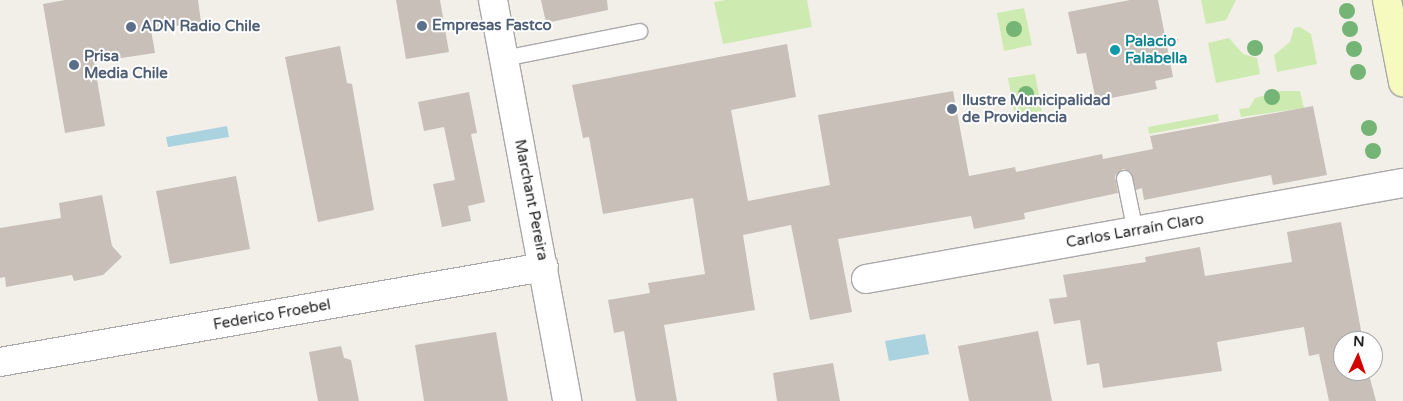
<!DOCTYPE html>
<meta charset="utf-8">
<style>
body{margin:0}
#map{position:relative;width:1403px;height:401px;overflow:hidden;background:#f2efe9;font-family:"Varela Round",sans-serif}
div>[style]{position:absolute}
.grass>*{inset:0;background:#cdebb0}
.water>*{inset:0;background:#aad3df}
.building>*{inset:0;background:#c7bfb8}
.path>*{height:3px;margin-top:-1.5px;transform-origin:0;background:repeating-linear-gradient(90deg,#fa8072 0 2.5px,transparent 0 5px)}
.roads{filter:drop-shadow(1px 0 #a9a9a9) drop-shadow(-1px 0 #a9a9a9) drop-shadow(0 1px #a9a9a9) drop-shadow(0 -1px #a9a9a9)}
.service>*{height:15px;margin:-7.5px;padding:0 7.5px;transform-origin:7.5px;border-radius:7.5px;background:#fff}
.minor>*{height:28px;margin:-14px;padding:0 14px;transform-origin:14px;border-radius:14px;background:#fff}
.secondary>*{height:28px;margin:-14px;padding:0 14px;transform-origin:14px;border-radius:14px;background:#f7fabf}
.trees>*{width:16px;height:16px;margin:-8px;border-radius:50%;background:#74b475}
.dots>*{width:14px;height:14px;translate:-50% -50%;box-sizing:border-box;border:2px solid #fff;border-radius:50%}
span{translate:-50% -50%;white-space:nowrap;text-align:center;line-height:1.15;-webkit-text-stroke:4px #fff;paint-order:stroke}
.service-label{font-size:15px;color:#4e5e75;font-weight:700}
.left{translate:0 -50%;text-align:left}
.culture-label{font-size:15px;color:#0d838f;font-weight:700}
.street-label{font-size:15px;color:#222}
.north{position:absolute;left:1333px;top:331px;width:50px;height:50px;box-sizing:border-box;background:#fff;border:1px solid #a7a7a7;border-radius:50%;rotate:3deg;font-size:14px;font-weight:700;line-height:20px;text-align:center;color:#222}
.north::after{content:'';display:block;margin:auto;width:18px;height:22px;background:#d40000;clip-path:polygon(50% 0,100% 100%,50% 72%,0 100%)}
</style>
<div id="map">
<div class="grass">
<i style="clip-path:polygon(725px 0,807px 0,812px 27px,723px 44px,714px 2px)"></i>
<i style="clip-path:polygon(1201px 0,1236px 0,1226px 20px,1206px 24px)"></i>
<i style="clip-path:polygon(1024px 8px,1032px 45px,1004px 51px,997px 13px)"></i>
<i style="clip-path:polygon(1300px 27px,1311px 34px,1317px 64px,1277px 72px,1274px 55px,1290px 42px,1294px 28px)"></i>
<i style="clip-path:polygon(1229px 38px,1243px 54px,1257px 58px,1260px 74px,1216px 83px,1208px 43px)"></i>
<i style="clip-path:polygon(1035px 74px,1042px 111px,1015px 116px,1008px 78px)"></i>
<i style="clip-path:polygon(1281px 91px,1300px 91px,1304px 108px,1241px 117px,1239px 109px,1249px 108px,1255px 98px)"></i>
<i style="clip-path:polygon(1218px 114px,1219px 121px,1149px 134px,1148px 127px)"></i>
</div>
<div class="water">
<i style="clip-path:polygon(227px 126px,229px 137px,168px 147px,166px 137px)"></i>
<i style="clip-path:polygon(925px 334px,929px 354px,889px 361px,885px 341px)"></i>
</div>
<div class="building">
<i style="clip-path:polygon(65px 0,198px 0,201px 22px,151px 30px,155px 53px,94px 62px,105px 126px,65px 133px,43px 4px)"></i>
<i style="clip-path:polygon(396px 0,440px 0,449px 52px,406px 59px)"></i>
<i style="clip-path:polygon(541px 0,607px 0,608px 10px,546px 23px)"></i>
<i style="clip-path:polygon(1130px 0,1158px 0,1173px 77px,1155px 81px,1157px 89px,1096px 101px,1086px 53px,1077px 54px,1068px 12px)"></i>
<i style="clip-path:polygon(787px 44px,796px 97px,731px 110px,748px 201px,830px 185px,818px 115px,953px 91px,969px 176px,1015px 167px,1016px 172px,1102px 154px,1103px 159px,1153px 149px,1150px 136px,1313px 106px,1327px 175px,1273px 185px,1271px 175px,1144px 200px,1142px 188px,1136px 190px,1131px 172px,1123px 169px,1115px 176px,1118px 193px,1024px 213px,1025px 219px,974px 229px,971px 216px,838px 239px,852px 312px,810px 320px,791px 225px,743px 235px,755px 310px,664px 325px,677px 401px,636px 401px,624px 331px,614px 333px,608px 300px,650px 293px,648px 283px,705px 274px,693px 198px,603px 214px,589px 137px,583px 138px,572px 85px)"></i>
<i style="clip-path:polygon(340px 46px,347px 83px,352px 84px,374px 210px,318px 222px,285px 57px)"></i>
<i style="clip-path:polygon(469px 92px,477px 133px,471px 134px,485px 202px,468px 206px,471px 221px,442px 227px,433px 184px,455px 180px,444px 127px,424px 131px,418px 102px)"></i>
<i style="clip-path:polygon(236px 176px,250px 249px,170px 264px,156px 191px)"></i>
<i style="clip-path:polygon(102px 195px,112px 246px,122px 257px,103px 275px,74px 281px,72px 275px,6px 287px,5px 277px,0 278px,0 228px,61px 218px,59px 203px)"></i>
<i style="clip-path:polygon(1341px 222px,1363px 341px,1343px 341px,1343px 371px,1368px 371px,1376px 401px,1329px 401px,1319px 354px,1309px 356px,1304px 327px,1217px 342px,1222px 371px,1103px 388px,1099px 363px,1087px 365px,1080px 320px,1054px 324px,1049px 299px,1067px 297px,1063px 275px,1146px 262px,1145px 257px,1200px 247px,1205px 276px,1292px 262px,1287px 232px)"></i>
<i style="clip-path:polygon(1038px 331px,1052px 401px,969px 401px,958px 346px)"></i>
<i style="clip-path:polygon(496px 332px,508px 401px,424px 401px,415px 345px)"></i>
<i style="clip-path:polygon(341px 346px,344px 358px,351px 360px,359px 401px,318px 401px,309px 352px)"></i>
<i style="clip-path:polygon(833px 363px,840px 401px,777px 401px,773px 373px)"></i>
</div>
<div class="path">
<i style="left:1166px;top:42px;width:13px;rotate:-9deg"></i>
</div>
<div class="roads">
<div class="service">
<i style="left:504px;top:58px;width:138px;rotate:-11.3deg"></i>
<i style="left:1124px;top:178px;width:54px;rotate:78.3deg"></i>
</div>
<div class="minor">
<i style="left:493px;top:0;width:408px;rotate:79.5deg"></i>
<i style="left:866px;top:279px;width:546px;rotate:-10.14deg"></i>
<i style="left:0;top:362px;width:552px;rotate:-9.91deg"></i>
</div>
<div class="secondary">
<i style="left:1387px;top:0;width:84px;rotate:79deg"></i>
</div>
</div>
<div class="trees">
<i style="left:1347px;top:11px"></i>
<i style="left:1014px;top:29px"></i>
<i style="left:1350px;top:29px"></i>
<i style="left:1255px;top:48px"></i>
<i style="left:1354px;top:49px"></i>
<i style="left:1358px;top:72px"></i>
<i style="left:1026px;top:94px"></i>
<i style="left:1272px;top:97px"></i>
<i style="left:1369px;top:128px"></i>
<i style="left:1373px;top:151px"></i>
</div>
<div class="dots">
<i style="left:422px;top:26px;background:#5c6f8a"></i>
<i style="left:131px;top:27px;background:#5c6f8a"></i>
<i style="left:1115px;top:50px;background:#0f9aa8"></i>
<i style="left:74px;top:65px;background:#5c6f8a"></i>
<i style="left:952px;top:109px;background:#5c6f8a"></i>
</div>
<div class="service-label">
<span class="left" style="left:432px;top:26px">Empresas Fastco</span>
<span class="left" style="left:141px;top:27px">ADN Radio Chile</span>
<span class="left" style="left:84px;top:65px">Prisa<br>Media Chile</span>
<span class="left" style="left:962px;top:109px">Ilustre Municipalidad<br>de Providencia</span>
</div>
<div class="culture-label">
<span class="left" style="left:1125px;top:50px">Palacio<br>Falabella</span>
</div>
<div class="street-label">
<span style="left:531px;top:200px;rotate:79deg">Marchant Pereira</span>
<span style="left:1135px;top:231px;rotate:-10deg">Carlos Larraín Claro</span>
<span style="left:272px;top:315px;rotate:-10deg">Federico Froebel</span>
</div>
<div class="north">N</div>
</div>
